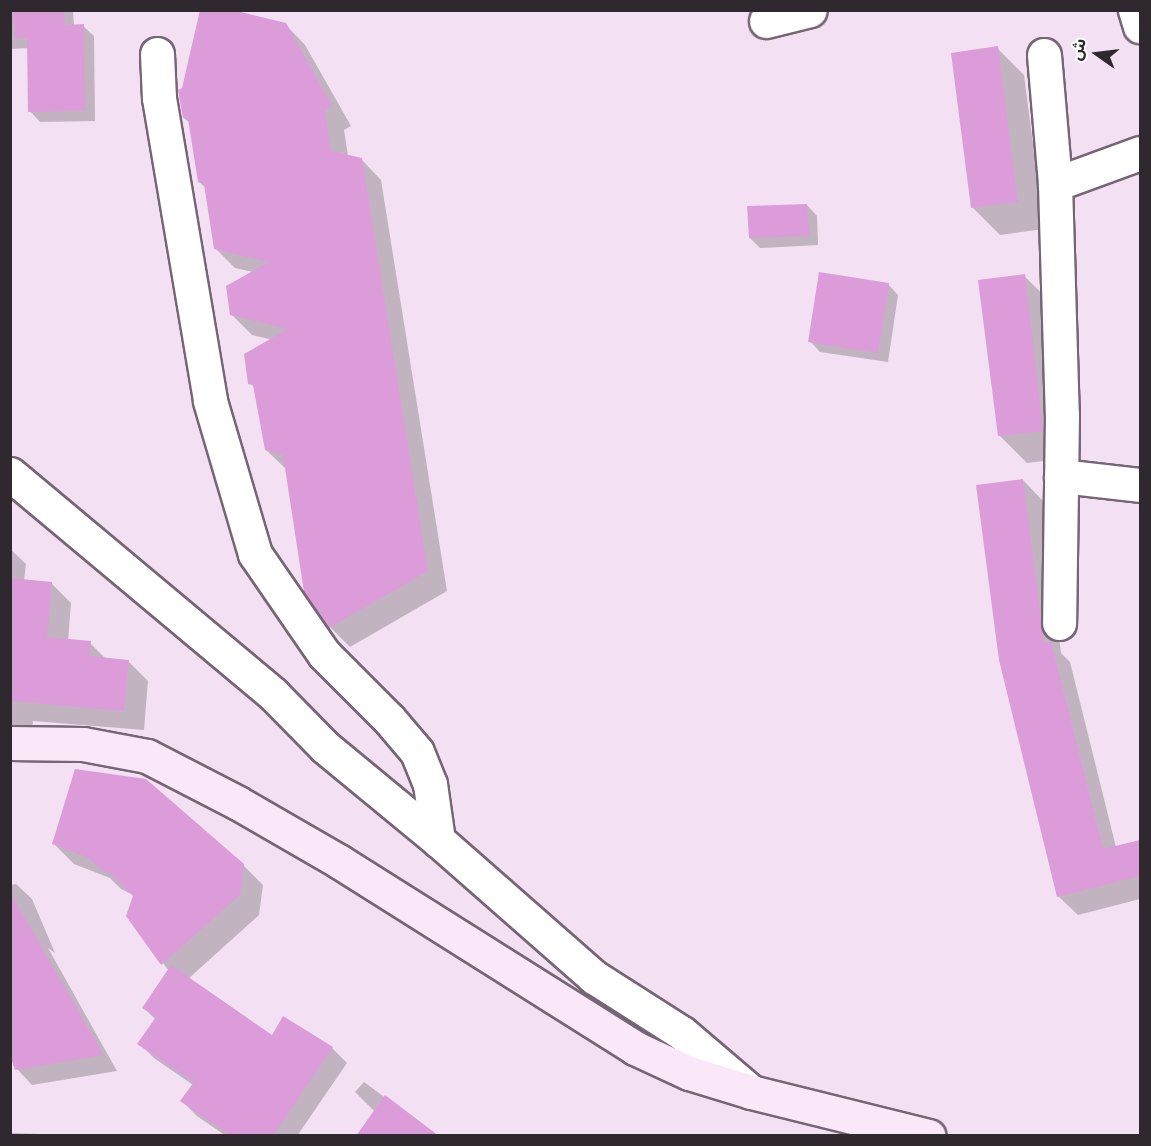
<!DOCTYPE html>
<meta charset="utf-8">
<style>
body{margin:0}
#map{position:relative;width:1151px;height:1146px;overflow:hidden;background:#f3e0f2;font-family:"Sofia Sans Condensed","Noto Sans Arabic",sans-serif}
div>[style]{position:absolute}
.shadow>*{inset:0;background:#0003}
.building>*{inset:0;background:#dc9cd9}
.roads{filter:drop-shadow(2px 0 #766575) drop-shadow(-2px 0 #766575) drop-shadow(0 2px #766575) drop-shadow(0 -2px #766575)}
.street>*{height:33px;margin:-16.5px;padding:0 16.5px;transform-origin:16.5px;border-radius:16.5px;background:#fff}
.secondary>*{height:33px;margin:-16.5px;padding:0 16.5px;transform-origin:16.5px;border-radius:16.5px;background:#fae8f9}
span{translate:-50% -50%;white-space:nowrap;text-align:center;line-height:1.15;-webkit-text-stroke:4.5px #fff;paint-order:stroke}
.frame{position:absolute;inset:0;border:12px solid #2f282e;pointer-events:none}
.north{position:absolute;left:1067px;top:24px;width:60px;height:60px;-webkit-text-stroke:4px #fff;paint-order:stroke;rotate:284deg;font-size:16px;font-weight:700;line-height:24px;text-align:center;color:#2f282e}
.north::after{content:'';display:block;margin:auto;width:21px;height:27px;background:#2f282e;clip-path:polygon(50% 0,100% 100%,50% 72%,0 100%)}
</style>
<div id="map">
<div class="shadow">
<i style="clip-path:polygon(10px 10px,73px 10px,74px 26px,83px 26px,94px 36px,95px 121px,40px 122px,30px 111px,29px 48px,10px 49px)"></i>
<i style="clip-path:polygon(285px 24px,305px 45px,351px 126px,344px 130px,348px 156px,361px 159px,381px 180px,447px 591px,350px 647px,330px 627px,287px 470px,266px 450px,256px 389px,250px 383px,273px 340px,252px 335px,232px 315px,253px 272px,235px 268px,215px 248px,206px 188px,199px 182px,190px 123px,184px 118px)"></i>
<i style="clip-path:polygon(997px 48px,1024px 75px,1044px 229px,1000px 235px,973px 208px)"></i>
<i style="clip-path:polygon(807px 205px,817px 216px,818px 245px,760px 248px,750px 238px)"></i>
<i style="clip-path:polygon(1024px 276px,1052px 303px,1069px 458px,1027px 463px,1000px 436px)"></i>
<i style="clip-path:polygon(888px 284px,898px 295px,888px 362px,820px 352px,810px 341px)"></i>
<i style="clip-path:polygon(1023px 480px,1042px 500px,1061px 653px,1070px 662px,1116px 847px,1140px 841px,1140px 899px,1078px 915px,1058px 896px)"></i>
<i style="clip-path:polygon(10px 549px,26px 564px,24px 581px,51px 583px,71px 603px,68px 641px,90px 643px,106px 659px,128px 661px,148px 681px,144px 730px,33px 721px,32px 730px,10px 728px)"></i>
<i style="clip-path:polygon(54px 844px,243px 865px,263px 885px,259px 915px,188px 979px,272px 1037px,332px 1048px,347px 1063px,297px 1136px,226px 1136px,197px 1116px,182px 1101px,193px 1085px,154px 1058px,139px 1043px,156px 1020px,144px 1008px,169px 971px,127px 916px,135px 896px,121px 889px,110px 878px,74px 864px)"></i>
<i style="clip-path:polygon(16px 884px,32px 899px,55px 953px,48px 948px,117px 1071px,32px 1085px,17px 1069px,10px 1051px,10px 885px)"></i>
<i style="clip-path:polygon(364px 1082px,422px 1125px,375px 1112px,355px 1092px)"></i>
<i style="clip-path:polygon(10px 1133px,103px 1136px,10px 1136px)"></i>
</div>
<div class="building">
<i style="clip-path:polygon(13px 10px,64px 10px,65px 25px,84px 24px,85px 111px,28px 112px,27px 38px,15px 38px)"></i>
<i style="clip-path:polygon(200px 10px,233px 10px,286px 23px,332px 106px,325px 110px,331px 151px,362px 158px,428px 571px,329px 628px,304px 592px,283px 455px,265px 450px,253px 385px,248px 384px,244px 354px,288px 329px,230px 315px,226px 286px,269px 262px,214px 249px,204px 184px,198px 182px,188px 119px,183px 118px,178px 90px,182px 88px)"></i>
<i style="clip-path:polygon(998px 46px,1018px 202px,971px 208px,951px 53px)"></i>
<i style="clip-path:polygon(807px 204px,809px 236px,749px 238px,747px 206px)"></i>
<i style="clip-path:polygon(819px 272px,889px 283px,878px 353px,808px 342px)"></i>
<i style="clip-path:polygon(1025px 274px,1043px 431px,998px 436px,978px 280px)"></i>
<i style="clip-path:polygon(1023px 479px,1044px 643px,1051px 641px,1103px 849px,1140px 840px,1140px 876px,1057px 897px,999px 660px,976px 485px)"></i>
<i style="clip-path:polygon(10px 578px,52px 582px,47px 637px,91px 641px,89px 656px,129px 660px,124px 711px,10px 701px)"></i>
<i style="clip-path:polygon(75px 769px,146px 779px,244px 864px,240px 895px,161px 965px,126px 916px,133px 896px,110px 873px,100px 869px,89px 858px,52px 844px)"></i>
<i style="clip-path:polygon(10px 892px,91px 1033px,103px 1055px,15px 1070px,10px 1056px)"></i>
<i style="clip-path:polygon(171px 965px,272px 1035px,283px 1016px,333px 1047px,273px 1136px,231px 1136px,180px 1101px,194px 1082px,137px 1044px,156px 1017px,142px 1008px)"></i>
<i style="clip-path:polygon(385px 1095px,439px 1136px,356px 1136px)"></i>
</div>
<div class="roads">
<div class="street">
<i style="left:1135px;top:10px;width:17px;rotate:73deg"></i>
<i style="left:766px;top:21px;width:45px;rotate:-14deg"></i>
<i style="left:157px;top:54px;width:44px;rotate:87.4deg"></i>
<i style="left:159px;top:98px;width:307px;rotate:80.4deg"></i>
<i style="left:210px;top:401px;width:159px;rotate:73.6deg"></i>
<i style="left:255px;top:554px;width:121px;rotate:55.4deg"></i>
<i style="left:324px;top:654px;width:92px;rotate:45deg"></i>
<i style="left:389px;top:719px;width:43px;rotate:49.7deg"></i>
<i style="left:417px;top:752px;width:35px;rotate:68deg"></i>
<i style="left:430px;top:784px;width:57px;rotate:81.9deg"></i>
<i style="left:1044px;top:55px;width:129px;rotate:85.1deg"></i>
<i style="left:1055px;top:184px;width:231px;rotate:88.3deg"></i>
<i style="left:1062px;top:415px;width:208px;rotate:90.8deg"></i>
<i style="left:1055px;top:184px;width:90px;rotate:-20deg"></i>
<i style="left:10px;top:474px;width:343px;rotate:39.9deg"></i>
<i style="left:273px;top:694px;width:74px;rotate:45.5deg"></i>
<i style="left:325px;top:747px;width:146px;rotate:39.5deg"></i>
<i style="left:438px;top:840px;width:208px;rotate:41.3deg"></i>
<i style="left:594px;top:977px;width:104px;rotate:32.5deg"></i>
<i style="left:682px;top:1033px;width:91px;rotate:40.5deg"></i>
<i style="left:1061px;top:476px;width:80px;rotate:6.5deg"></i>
</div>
<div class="secondary">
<i style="left:10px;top:743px;width:73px;rotate:0.8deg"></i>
<i style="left:83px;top:744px;width:65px;rotate:10.6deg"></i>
<i style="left:147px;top:756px;width:102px;rotate:27.3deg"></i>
<i style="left:238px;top:803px;width:118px;rotate:30deg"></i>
<i style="left:340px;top:862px;width:349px;rotate:32.2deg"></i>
<i style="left:635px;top:1048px;width:60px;rotate:24.8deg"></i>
<i style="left:689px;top:1073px;width:65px;rotate:17deg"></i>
<i style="left:751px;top:1092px;width:183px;rotate:13.9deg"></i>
</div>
</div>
<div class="frame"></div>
<div class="north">ش</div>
</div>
